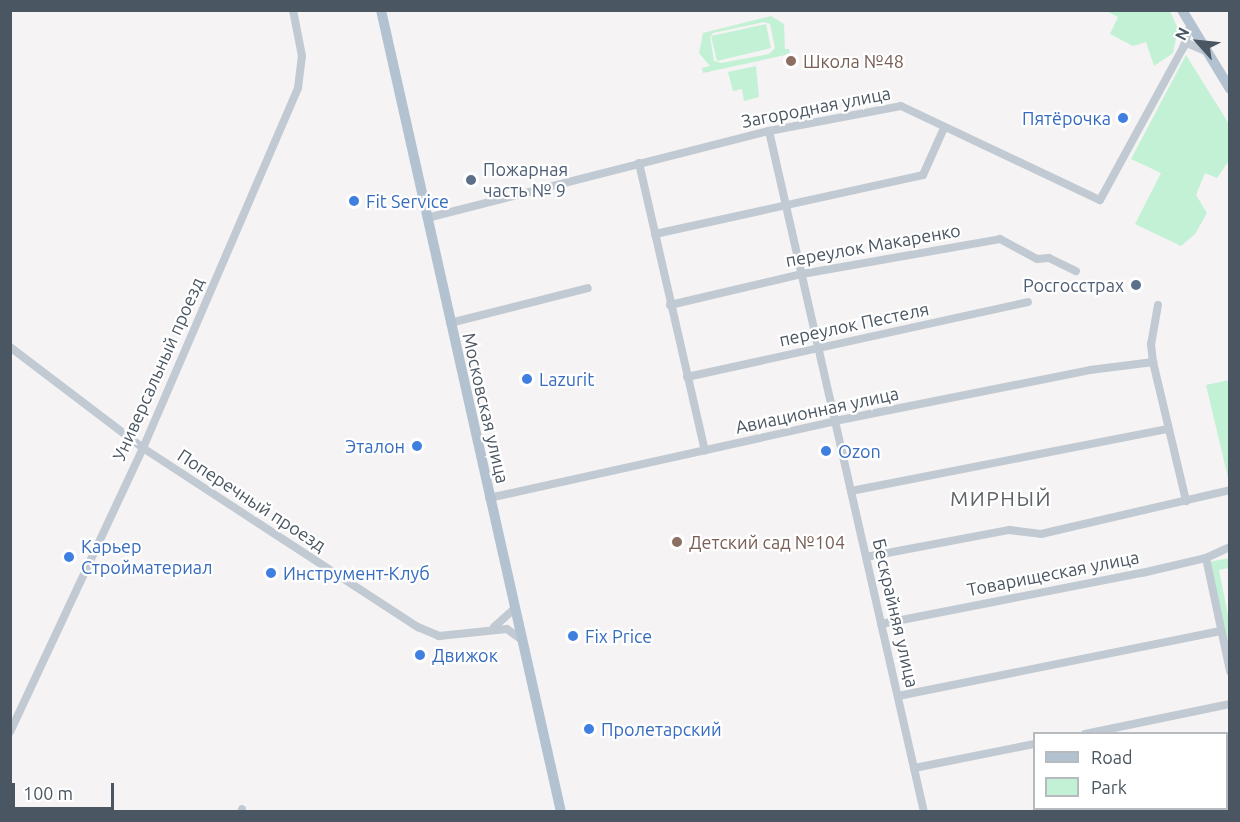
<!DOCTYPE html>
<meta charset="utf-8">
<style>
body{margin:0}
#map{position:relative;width:1240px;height:822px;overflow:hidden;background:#f5f3f3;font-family:Ubuntu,sans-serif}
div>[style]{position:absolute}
.green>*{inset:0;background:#c3f1d5}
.minor>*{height:8px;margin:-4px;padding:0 4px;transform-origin:4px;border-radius:4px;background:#c1cad2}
.major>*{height:10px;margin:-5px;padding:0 5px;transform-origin:5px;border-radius:5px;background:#b3c2d1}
.dots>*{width:16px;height:16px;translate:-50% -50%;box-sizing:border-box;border:3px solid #fff;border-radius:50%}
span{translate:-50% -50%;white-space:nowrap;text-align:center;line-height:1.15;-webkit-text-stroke:4.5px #fff;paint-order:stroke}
.education-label{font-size:18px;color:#785e54}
.left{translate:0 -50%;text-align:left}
.street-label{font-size:18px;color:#4a5661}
.shop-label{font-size:18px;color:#366cbe}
.right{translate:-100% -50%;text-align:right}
.service-label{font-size:18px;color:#4e5e75}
.quarter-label{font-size:21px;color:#5f6368;letter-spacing:1.5px}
.frame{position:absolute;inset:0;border:12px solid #4a5661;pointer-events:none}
.legend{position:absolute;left:1033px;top:732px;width:195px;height:78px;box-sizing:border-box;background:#fff;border:2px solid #b7bbc0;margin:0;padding:8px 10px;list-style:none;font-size:18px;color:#4a5661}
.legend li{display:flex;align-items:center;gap:12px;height:30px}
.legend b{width:30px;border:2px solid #b7bbc0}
.north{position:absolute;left:1168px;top:12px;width:60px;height:60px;-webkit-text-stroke:4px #fff;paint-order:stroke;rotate:297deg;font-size:16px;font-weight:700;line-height:24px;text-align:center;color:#4a5661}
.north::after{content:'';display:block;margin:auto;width:21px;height:27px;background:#4a5661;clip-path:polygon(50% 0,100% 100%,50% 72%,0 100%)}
.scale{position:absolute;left:12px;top:783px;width:102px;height:27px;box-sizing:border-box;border:3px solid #4a5661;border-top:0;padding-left:8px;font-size:18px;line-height:21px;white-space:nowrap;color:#4a5661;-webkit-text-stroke:4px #fff;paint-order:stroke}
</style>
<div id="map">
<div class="green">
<i style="clip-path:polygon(1106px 11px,1170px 11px,1178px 29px,1173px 53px,1154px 66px,1146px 42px,1133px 46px,1110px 34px,1118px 17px)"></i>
<i style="clip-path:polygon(evenodd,771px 16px,784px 24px,785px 49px,789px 49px,790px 54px,703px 73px,702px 68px,710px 66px,699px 53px,703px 33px,771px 16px,764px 22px,770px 24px,775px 48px,769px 54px,721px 63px,714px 61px,710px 37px,713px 33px,764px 22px)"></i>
<i style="clip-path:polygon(766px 24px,771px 48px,717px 61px,711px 36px)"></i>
<i style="clip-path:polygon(1186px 55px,1229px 124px,1230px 159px,1217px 178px,1205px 173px,1196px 195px,1207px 213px,1195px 234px,1181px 246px,1135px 224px,1161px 173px,1131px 159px)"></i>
<i style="clip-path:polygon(756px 66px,759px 97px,744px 101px,742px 89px,733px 91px,728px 72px)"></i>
<i style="clip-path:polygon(1229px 380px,1230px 482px,1229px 482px,1206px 385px)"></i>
<i style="clip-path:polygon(1229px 558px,1229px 568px,1219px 570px,1229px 620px,1229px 658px,1209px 562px)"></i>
</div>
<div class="minor">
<i style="left:1183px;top:48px;width:6px;rotate:-51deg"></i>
<i style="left:1187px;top:43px;width:20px;rotate:24deg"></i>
<i style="left:769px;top:131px;width:698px;rotate:77.18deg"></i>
<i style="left:639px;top:163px;width:295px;rotate:77.1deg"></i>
<i style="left:427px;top:218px;width:353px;rotate:-14.3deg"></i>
<i style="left:769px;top:131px;width:134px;rotate:-10.7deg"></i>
<i style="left:901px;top:106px;width:220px;rotate:25.3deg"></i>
<i style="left:1100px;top:200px;width:173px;rotate:-61.4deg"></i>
<i style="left:1183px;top:48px;width:23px;rotate:-72deg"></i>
<i style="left:655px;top:234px;width:274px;rotate:-12.4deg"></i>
<i style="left:923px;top:175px;width:51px;rotate:-65.9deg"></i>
<i style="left:670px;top:305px;width:136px;rotate:-13.2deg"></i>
<i style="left:802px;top:274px;width:201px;rotate:-10deg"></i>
<i style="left:1000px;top:239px;width:42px;rotate:28.4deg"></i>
<i style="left:1037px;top:259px;width:12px;rotate:-5deg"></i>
<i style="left:1049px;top:258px;width:30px;rotate:26deg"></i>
<i style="left:1158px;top:305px;width:40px;rotate:100deg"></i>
<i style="left:1151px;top:344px;width:18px;rotate:84deg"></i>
<i style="left:1153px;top:362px;width:143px;rotate:76.6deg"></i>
<i style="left:450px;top:323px;width:142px;rotate:-14.2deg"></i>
<i style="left:10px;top:347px;width:167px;rotate:37.2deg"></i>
<i style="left:143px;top:448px;width:328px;rotate:33.1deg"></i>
<i style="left:418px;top:627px;width:23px;rotate:23deg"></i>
<i style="left:439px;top:636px;width:68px;rotate:-5.9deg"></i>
<i style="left:507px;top:629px;width:17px;rotate:36deg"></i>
<i style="left:687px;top:377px;width:349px;rotate:-12.4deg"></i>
<i style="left:851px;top:491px;width:323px;rotate:-11.1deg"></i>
<i style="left:489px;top:498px;width:354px;rotate:-12.5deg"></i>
<i style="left:835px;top:421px;width:260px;rotate:-11.3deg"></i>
<i style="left:1090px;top:370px;width:64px;rotate:-7.2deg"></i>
<i style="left:866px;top:557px;width:146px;rotate:-10.7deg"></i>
<i style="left:1009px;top:530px;width:32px;rotate:7deg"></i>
<i style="left:1041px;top:534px;width:194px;rotate:-13.1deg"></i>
<i style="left:1206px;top:558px;width:116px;rotate:78deg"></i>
<i style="left:881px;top:624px;width:266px;rotate:-11.1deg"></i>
<i style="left:1142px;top:573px;width:66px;rotate:-13.2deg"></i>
<i style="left:1206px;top:558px;width:26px;rotate:-25deg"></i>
<i style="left:494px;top:627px;width:27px;rotate:-42deg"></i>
<i style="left:898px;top:696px;width:329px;rotate:-11.4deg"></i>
<i style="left:10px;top:732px;width:314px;rotate:-64.9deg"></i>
<i style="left:143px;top:448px;width:392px;rotate:-66.7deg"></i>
<i style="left:298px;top:88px;width:32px;rotate:-83deg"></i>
<i style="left:302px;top:56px;width:47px;rotate:-101.1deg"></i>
<i style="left:1085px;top:734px;width:148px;rotate:-11.7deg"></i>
<i style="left:914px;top:768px;width:122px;rotate:-11.3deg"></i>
<i style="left:1226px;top:775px;width:4px"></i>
<i style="left:241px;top:812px;width:3px;rotate:-72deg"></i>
<i style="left:1046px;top:812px;width:16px;rotate:-15deg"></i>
</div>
<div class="major">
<i style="left:381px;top:10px;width:822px;rotate:77.35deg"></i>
<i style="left:1182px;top:10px;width:92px;rotate:58.7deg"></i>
</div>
<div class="dots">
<i style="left:791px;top:61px;background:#8d6e63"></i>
<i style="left:1123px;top:118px;background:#3f7fe0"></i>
<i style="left:471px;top:180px;background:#5c6f8a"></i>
<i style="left:354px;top:201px;background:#3f7fe0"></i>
<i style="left:1136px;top:285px;background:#5c6f8a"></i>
<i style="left:527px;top:379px;background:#3f7fe0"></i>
<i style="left:417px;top:446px;background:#3f7fe0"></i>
<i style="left:826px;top:451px;background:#3f7fe0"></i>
<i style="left:677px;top:542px;background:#8d6e63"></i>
<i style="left:69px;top:557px;background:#3f7fe0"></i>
<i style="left:271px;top:573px;background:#3f7fe0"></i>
<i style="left:573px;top:636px;background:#3f7fe0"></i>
<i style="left:420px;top:655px;background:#3f7fe0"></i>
<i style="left:589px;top:729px;background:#3f7fe0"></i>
</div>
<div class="education-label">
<span class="left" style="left:803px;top:61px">Школа №48</span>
<span class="left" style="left:689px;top:542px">Детский сад №104</span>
</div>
<div class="street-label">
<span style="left:816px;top:107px;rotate:-11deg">Загородная улица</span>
<span style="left:873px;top:245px;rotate:-10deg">переулок Макаренко</span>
<span style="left:854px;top:324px;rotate:-12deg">переулок Пестеля</span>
<span style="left:158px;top:369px;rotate:-66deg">Универсальный проезд</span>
<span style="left:486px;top:408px;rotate:77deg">Московская улица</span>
<span style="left:817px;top:410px;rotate:-12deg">Авиационная улица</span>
<span style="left:252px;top:500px;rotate:33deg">Поперечный проезд</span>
<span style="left:1053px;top:573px;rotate:-11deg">Товарищеская улица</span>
<span style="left:896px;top:613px;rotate:77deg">Бескрайняя улица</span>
</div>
<div class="shop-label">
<span class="right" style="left:1111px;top:118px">Пятёрочка</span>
<span class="left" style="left:366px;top:201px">Fit Service</span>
<span class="left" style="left:539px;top:379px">Lazurit</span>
<span class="right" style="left:405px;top:446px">Эталон</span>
<span class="left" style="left:838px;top:451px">Ozon</span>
<span class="left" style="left:81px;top:557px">Карьер<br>Стройматериал</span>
<span class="left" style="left:283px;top:573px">Инструмент-Клуб</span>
<span class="left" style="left:585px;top:636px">Fix Price</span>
<span class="left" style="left:432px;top:655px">Движок</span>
<span class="left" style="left:601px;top:729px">Пролетарский</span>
</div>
<div class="service-label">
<span class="left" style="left:483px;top:180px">Пожарная<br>часть № 9</span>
<span class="right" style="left:1124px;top:285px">Росгосстрах</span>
</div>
<div class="quarter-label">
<span style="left:1001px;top:498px">МИРНЫЙ</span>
</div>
<div class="frame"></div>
<ul class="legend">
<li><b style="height:8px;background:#b3c2d1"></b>Road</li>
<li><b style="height:16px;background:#c3f1d5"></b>Park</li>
</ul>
<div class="north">N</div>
<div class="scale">100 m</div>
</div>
